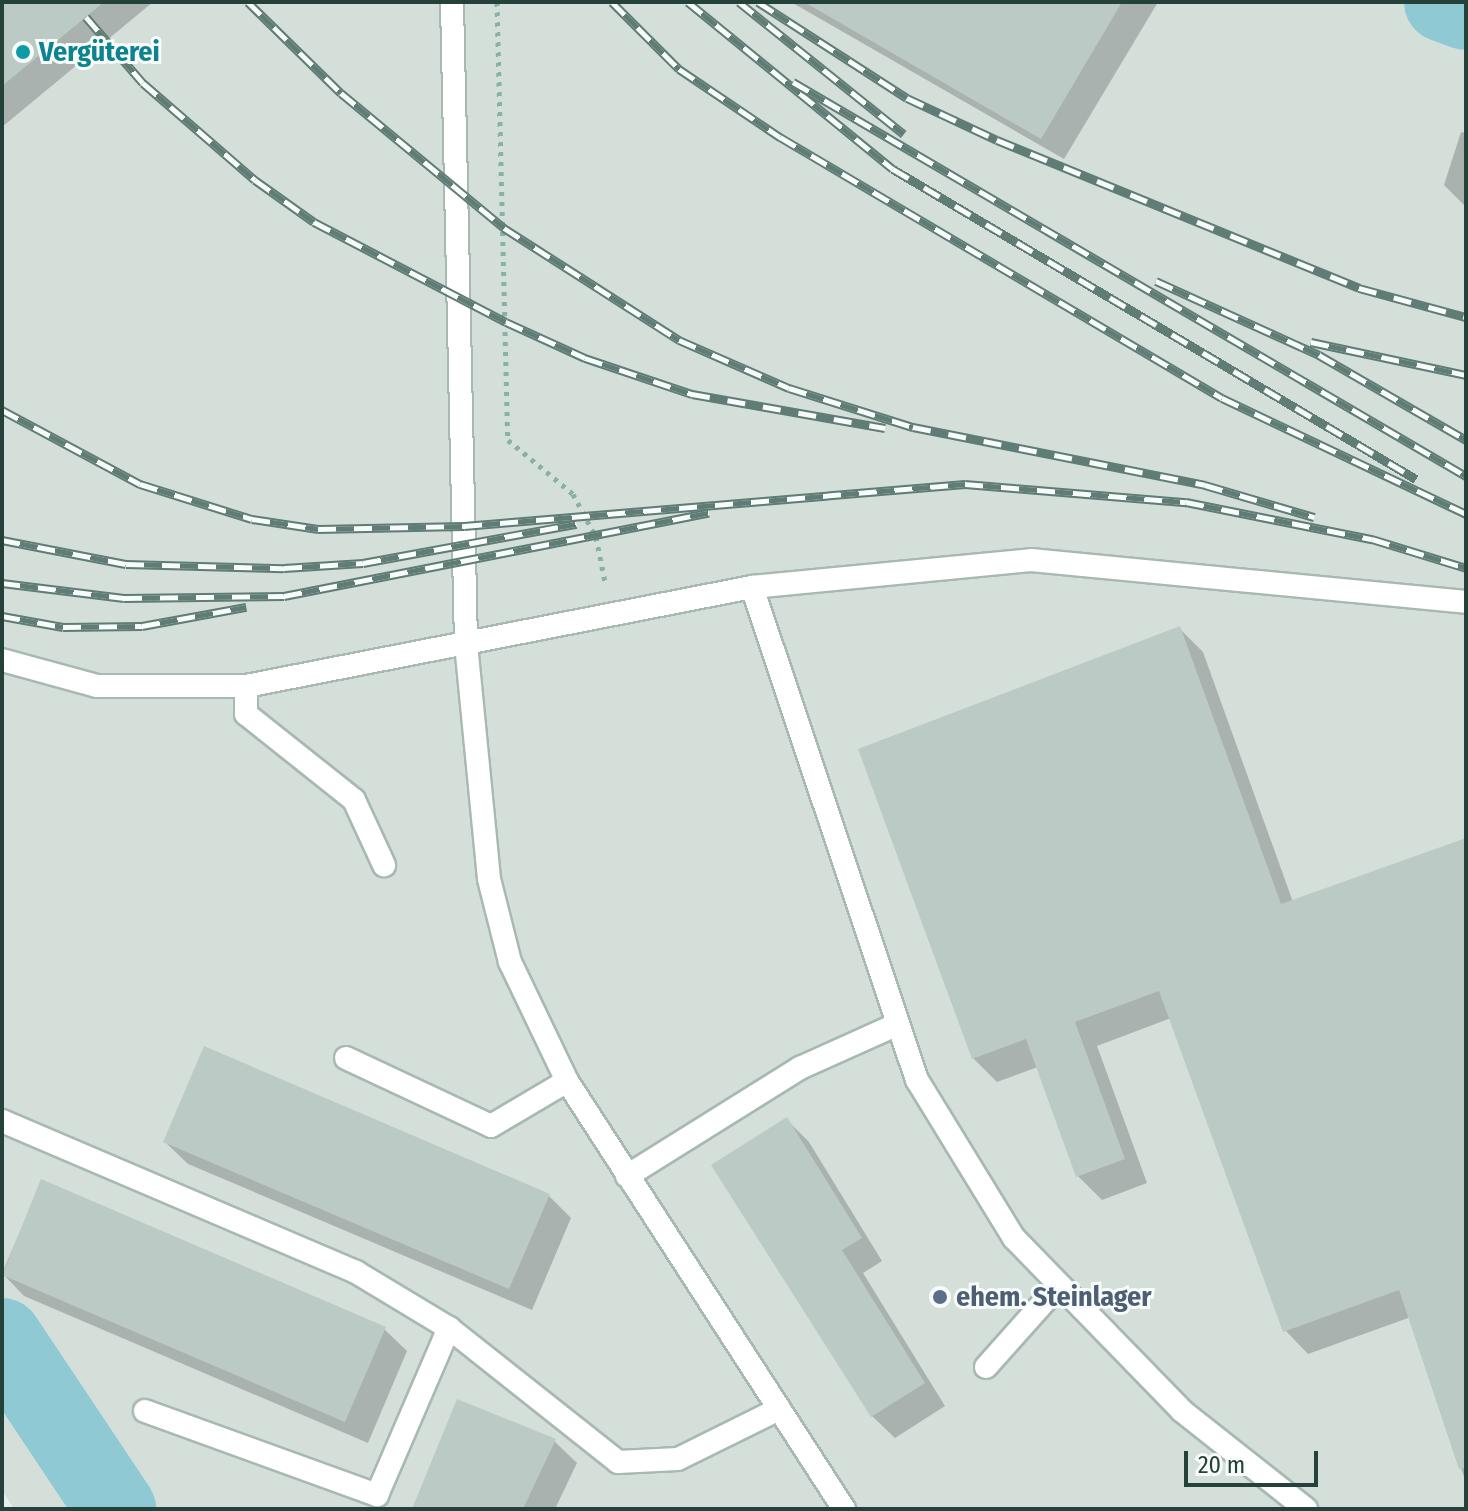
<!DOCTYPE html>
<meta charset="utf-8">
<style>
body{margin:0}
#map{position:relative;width:1468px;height:1511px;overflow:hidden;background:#e6efeb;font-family:"Fira Sans Condensed",sans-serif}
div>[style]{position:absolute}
.built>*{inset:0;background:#d4dfda}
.shadow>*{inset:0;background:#0003}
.river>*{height:80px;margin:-40px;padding:0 40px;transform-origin:40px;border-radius:40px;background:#8ec9d4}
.building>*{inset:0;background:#bbcac4}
.path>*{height:5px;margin-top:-2.5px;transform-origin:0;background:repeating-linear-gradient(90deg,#86b3a5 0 4px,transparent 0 10px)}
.roads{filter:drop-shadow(2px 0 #a8b8b2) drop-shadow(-2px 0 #a8b8b2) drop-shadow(0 2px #a8b8b2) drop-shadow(0 -2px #a8b8b2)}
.service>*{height:22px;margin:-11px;padding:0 11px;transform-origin:11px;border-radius:11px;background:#fff}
.rail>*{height:9px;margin-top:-4.5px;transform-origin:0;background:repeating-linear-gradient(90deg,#f7fbf9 0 18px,#5f7d75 0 36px);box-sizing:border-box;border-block:2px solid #5f7d75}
.dots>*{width:22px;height:22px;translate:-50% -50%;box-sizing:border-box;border:4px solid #f7fbf9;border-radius:50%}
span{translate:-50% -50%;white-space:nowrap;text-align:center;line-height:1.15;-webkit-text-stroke:6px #f7fbf9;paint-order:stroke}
.culture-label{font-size:28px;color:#0d838f;font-weight:700}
.left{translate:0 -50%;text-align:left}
.service-label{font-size:28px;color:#4e5e75;font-weight:700}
.frame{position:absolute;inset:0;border:4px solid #24423a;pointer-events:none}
.scale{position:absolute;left:1184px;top:1451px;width:134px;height:36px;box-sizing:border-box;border:4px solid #24423a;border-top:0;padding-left:10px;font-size:24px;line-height:28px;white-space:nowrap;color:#24423a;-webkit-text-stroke:6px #f7fbf9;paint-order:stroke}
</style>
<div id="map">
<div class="built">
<i style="clip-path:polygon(2px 2px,1466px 2px,1466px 1509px,14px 1509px,2px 1490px)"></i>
</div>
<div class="shadow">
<i style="clip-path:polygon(2px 2px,153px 2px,2px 127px)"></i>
<i style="clip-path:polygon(791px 2px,1158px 2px,1064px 159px)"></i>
<i style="clip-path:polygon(1461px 132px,1466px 133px,1466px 207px,1444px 185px)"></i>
<i style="clip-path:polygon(1179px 628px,1203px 652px,1293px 902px,1466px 849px,1466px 1483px,1411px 1317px,1308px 1354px,1285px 1330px,1171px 1018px,1097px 1046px,1147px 1183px,1102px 1200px,1078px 1176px,1038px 1067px,997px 1082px,973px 1058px)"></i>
<i style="clip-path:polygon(787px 1120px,809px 1142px,882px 1261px,863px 1273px,945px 1406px,895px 1438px,872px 1416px)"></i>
<i style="clip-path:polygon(165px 1142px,549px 1196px,571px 1218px,532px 1310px,188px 1164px)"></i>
<i style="clip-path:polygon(42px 1182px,384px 1329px,407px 1351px,368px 1443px,24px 1296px,2px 1273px)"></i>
<i style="clip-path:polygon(554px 1441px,577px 1463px,555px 1509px,414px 1509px)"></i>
</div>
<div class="river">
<i style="left:1444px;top:2px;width:23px;rotate:20deg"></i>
<i style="left:2px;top:1338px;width:206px;rotate:56.3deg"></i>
</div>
<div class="building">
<i style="clip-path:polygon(2px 2px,104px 2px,2px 86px)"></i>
<i style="clip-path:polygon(804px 2px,1122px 2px,1041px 139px)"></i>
<i style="clip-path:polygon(1180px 626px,1281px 904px,1466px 838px,1466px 1468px,1459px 1469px,1399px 1290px,1283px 1332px,1159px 991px,1075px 1022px,1125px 1159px,1076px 1177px,1026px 1039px,972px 1059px,858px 749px)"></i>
<i style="clip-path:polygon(204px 1046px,550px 1194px,509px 1289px,163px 1142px)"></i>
<i style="clip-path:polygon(787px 1117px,862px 1238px,842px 1250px,925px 1383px,871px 1417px,711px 1165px)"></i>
<i style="clip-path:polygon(41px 1179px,386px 1327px,345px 1422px,2px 1275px)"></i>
<i style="clip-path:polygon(457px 1399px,556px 1439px,523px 1509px,412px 1509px)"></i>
</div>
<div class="path">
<i style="left:497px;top:2px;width:438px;rotate:88.6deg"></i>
<i style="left:508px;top:440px;width:85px;rotate:39.7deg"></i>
<i style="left:573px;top:494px;width:49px;rotate:61.9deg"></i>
<i style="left:596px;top:537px;width:46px;rotate:78.7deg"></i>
</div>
<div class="roads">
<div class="service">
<i style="left:452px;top:2px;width:642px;rotate:88.75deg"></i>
<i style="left:466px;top:644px;width:236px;rotate:84.4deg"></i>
<i style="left:489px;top:879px;width:86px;rotate:75.8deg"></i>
<i style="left:510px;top:962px;width:132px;rotate:64.4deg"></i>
<i style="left:567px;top:1081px;width:510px;rotate:57.09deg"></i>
<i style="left:752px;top:587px;width:520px;rotate:71.5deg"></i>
<i style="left:917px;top:1080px;width:185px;rotate:58.5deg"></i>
<i style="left:1014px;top:1238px;width:241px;rotate:45.8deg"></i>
<i style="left:1182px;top:1411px;width:158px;rotate:38.3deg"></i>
<i style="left:2px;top:660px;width:98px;rotate:15.3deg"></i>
<i style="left:97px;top:686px;width:149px"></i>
<i style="left:246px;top:686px;width:516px;rotate:-11.07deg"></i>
<i style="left:752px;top:587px;width:280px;rotate:-5.5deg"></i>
<i style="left:1031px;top:560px;width:437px;rotate:5.5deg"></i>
<i style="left:246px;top:686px;width:28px;rotate:90deg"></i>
<i style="left:246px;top:714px;width:138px;rotate:38.5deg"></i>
<i style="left:354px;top:800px;width:72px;rotate:65.2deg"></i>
<i style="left:346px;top:1058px;width:160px;rotate:25.1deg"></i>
<i style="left:491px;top:1126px;width:88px;rotate:-30.6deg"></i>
<i style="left:2px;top:1121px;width:385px;rotate:23.1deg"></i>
<i style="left:356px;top:1272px;width:109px;rotate:31.1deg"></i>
<i style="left:449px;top:1328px;width:216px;rotate:38.4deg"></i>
<i style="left:618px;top:1462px;width:60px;rotate:-2.9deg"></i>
<i style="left:678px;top:1459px;width:113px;rotate:-26.3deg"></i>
<i style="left:627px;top:1176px;width:204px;rotate:-32deg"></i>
<i style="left:800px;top:1068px;width:107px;rotate:-24.2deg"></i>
<i style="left:986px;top:1367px;width:110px;rotate:-48.3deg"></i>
<i style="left:145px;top:1411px;width:247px;rotate:19.9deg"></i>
<i style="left:377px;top:1495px;width:182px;rotate:-66.7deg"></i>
</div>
</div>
<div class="rail">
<i style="left:248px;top:2px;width:130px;rotate:44.4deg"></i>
<i style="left:341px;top:93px;width:212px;rotate:39.6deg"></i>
<i style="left:504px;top:228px;width:208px;rotate:32.6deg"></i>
<i style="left:679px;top:340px;width:120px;rotate:23.6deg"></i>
<i style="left:789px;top:388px;width:130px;rotate:17.5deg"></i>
<i style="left:913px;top:427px;width:298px;rotate:11.2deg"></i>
<i style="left:1205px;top:485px;width:114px;rotate:16.4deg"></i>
<i style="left:612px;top:2px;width:95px;rotate:45deg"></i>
<i style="left:679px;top:69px;width:122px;rotate:34deg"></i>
<i style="left:780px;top:137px;width:513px;rotate:30.56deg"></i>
<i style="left:1222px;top:398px;width:270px;rotate:25.4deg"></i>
<i style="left:688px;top:2px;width:264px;rotate:39.2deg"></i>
<i style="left:893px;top:169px;width:608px;rotate:30.66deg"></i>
<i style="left:739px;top:2px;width:211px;rotate:38.7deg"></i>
<i style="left:758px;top:2px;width:177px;rotate:32.8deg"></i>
<i style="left:907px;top:98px;width:99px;rotate:25deg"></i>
<i style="left:997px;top:140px;width:391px;rotate:22.2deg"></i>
<i style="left:1359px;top:288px;width:111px;rotate:15.2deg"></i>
<i style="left:86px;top:17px;width:87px;rotate:49.2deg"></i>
<i style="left:143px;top:83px;width:148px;rotate:40.9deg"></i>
<i style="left:255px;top:180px;width:72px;rotate:35.4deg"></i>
<i style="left:314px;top:222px;width:216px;rotate:27.5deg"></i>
<i style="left:506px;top:322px;width:87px;rotate:24.5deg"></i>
<i style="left:585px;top:358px;width:113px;rotate:18.6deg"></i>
<i style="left:692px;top:394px;width:196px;rotate:10deg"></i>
<i style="left:793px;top:82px;width:780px;rotate:30.35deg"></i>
<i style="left:1156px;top:281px;width:179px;rotate:24.4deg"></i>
<i style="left:1319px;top:355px;width:170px;rotate:30deg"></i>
<i style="left:1311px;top:342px;width:158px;rotate:12deg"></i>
<i style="left:2px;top:410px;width:157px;rotate:28.2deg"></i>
<i style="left:140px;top:484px;width:117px;rotate:17.4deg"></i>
<i style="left:252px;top:519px;width:67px;rotate:8.6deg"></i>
<i style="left:318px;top:529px;width:146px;rotate:-1.2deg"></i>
<i style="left:464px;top:526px;width:503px;rotate:-4.79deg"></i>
<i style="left:965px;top:484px;width:222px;rotate:4.7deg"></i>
<i style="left:1186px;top:502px;width:190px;rotate:11.3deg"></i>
<i style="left:1372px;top:539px;width:98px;rotate:17.1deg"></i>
<i style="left:2px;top:540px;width:126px;rotate:11deg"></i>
<i style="left:126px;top:564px;width:158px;rotate:1.5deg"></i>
<i style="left:284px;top:568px;width:79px;rotate:-3.6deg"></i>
<i style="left:363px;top:563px;width:217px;rotate:-10.4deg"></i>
<i style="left:2px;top:583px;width:123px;rotate:7deg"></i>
<i style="left:124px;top:598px;width:160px;rotate:-0.7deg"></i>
<i style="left:284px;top:596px;width:433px;rotate:-11.1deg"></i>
<i style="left:2px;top:616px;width:62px;rotate:10.2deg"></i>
<i style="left:63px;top:627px;width:79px;rotate:-0.7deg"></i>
<i style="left:142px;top:626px;width:106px;rotate:-10.4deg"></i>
</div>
<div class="dots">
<i style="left:23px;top:52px;background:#0f9aa8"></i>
<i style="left:940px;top:1297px;background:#5c6f8a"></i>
</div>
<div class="culture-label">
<span class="left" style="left:39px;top:52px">Vergüterei</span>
</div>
<div class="service-label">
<span class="left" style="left:956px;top:1297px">ehem. Steinlager</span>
</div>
<div class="frame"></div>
<div class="scale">20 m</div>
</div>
